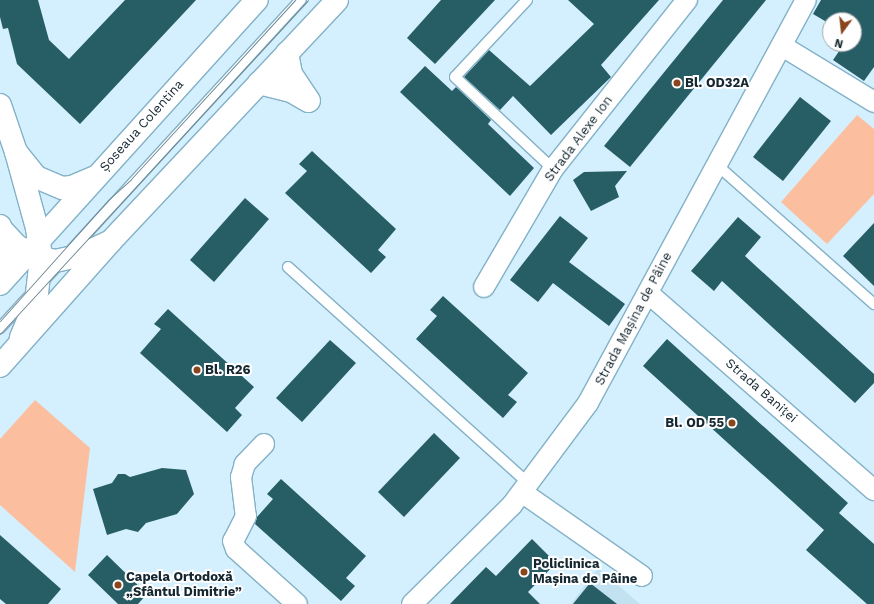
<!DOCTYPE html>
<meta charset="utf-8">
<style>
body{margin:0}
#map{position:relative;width:874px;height:604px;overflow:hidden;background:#d4f0fe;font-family:"Work Sans",sans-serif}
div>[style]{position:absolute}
.built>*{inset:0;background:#c2e1f1}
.green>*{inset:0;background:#fbbfa0}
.building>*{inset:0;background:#275d65}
.roads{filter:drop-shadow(1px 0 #83b1c7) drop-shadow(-1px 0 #83b1c7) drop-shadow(0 1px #83b1c7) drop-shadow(0 -1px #83b1c7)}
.service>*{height:10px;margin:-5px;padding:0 5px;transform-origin:5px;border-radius:5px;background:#fff}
.minor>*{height:20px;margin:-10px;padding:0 10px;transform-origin:10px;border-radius:10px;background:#fff}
.tertiary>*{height:22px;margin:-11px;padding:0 11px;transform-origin:11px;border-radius:11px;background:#fff}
.secondary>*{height:22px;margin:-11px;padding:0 11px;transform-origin:11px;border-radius:11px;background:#fff}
.primary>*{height:22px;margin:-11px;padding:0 11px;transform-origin:11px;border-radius:11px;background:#fff}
.tram>*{height:1px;margin:-0.5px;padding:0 0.5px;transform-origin:0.5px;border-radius:0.5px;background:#6f8691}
.dots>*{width:11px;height:11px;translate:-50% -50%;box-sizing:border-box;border:2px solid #fff;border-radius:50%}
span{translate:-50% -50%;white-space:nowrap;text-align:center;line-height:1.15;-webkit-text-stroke:4px #fff;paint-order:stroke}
.poi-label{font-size:13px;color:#152730;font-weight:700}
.left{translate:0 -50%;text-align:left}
.right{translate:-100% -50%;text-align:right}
.street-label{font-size:13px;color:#152730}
.north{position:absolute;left:822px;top:12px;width:40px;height:40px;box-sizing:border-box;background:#fff;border:1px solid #a1a9ac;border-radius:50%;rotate:195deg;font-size:11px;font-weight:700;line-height:16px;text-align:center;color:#152730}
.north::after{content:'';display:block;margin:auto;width:14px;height:18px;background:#8a451c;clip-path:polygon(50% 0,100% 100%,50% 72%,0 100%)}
</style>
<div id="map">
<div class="built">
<i style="clip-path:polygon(598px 568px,640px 604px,571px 604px)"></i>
</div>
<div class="green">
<i style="clip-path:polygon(857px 115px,874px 129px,874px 194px,827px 244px,781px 202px)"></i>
<i style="clip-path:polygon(35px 400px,90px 448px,75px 572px,0 505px,0 439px)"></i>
</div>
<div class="building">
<i style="clip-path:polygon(0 0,38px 0,49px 40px,69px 59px,125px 0,196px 0,80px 124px,17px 64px,8px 28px,3px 29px,0 17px)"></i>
<i style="clip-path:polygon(441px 0,495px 0,435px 64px,407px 38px)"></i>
<i style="clip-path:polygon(568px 0,659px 0,601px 65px,611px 77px,551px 135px,513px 96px,500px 110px,464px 77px,489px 50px,530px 86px,594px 24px)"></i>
<i style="clip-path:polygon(723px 0,766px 0,630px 167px,604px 146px)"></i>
<i style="clip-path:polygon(821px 0,874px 0,874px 67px,864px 81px,833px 60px,844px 44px,854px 44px,854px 20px,830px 20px,830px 24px,813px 14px)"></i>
<i style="clip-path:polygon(425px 66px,452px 91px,456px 87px,491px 120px,488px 124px,534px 168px,510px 196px,400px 92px)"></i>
<i style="clip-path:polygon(800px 97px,831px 121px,783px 181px,753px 157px)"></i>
<i style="clip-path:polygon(312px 151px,396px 229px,378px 250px,386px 257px,371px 273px,285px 193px,307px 171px,299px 164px)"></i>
<i style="clip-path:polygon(627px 171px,615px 186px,619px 197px,591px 211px,573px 180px,584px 172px)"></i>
<i style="clip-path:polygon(245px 198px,269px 219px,214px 282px,190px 260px)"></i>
<i style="clip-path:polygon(560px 216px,588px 238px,569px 262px,625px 304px,609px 326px,553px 283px,538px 302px,510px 280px)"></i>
<i style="clip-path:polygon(738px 217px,761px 237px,745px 256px,874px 374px,874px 383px,855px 403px,722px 281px,714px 291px,691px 271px)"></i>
<i style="clip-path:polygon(874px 223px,874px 286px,843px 256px)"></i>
<i style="clip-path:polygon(443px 296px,528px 373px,508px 395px,517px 402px,503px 418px,416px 339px,437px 316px,430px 310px)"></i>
<i style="clip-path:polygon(168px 309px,254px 387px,235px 408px,242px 415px,227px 432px,140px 353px,161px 329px,154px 324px)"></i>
<i style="clip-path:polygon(667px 339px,848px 503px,839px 513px,874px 544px,874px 604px,867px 604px,806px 550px,824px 530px,643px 366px)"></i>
<i style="clip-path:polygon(330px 340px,356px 363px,302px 422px,276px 398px)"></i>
<i style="clip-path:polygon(434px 433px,460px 458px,404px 517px,378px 492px)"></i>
<i style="clip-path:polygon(162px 468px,186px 470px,194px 494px,177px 514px,146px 523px,138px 532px,126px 529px,107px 535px,93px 489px,112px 483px,118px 474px,125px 474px,130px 477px)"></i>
<i style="clip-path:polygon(281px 479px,366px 556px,346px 578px,355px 586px,341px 601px,255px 524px,257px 517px,273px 499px,267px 494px)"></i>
<i style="clip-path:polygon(0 535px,61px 589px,48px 604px,6px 604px,0 599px)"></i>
<i style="clip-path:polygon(532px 539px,556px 563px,528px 592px,540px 604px,450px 604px,486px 567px,496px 576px)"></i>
<i style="clip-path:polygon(107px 555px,147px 594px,138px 604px,118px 604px,88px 575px)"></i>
<i style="clip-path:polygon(590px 583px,617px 604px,573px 604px)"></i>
</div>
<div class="roads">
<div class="service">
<i style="left:527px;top:0;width:105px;rotate:133.1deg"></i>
<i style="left:455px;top:77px;width:134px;rotate:43.2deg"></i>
<i style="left:717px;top:165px;width:210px;rotate:41.5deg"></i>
<i style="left:288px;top:267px;width:324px;rotate:42deg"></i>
<i style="left:0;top:328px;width:445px;rotate:-47.5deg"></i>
</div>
<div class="minor">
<i style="left:782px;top:46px;width:108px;rotate:31.3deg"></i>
<i style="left:484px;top:287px;width:137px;rotate:-59.7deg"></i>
<i style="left:553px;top:169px;width:216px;rotate:-51.6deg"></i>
<i style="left:648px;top:293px;width:300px;rotate:41.1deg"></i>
<i style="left:264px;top:444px;width:28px;rotate:134deg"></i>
<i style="left:245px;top:464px;width:14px;rotate:107deg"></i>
<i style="left:241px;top:477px;width:39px;rotate:83deg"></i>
<i style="left:246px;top:516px;width:28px;rotate:117deg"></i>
<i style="left:233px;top:541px;width:9px;rotate:69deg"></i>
<i style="left:236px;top:549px;width:82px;rotate:42deg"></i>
<i style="left:523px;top:493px;width:145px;rotate:34.9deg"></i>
<i style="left:412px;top:604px;width:141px;rotate:-44.7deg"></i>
<i style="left:512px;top:505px;width:127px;rotate:-53.3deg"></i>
<i style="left:588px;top:403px;width:458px;rotate:-61.6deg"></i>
</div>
<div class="tertiary">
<i style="left:287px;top:53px;width:21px;rotate:79deg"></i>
<i style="left:291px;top:74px;width:32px;rotate:56deg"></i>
<i style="left:259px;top:83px;width:33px;rotate:14deg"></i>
<i style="left:291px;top:91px;width:20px;rotate:30deg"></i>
</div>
<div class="secondary">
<i style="left:0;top:105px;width:50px;rotate:71.2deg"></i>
<i style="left:16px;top:152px;width:32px;rotate:51deg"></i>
<i style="left:36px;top:177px;width:28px;rotate:23deg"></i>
<i style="left:62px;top:188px;width:10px;rotate:-6deg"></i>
<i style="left:72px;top:187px;width:25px;rotate:-23deg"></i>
<i style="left:16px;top:152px;width:79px;rotate:74.6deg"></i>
<i style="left:37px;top:228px;width:30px;rotate:82deg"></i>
<i style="left:41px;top:258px;width:44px;rotate:96.5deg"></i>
<i style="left:36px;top:302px;width:39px;rotate:113deg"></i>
<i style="left:0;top:226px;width:18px;rotate:84deg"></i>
<i style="left:2px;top:244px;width:21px;rotate:95deg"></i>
<i style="left:1px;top:229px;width:22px;rotate:47deg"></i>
<i style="left:16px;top:245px;width:14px;rotate:34deg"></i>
<i style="left:28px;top:253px;width:28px;rotate:17deg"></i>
<i style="left:55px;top:261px;width:25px;rotate:-12deg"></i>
<i style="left:79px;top:256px;width:35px;rotate:-25deg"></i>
</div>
<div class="primary">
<i style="left:0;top:284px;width:383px;rotate:-47.9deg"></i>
<i style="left:0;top:366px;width:167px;rotate:-48.4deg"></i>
<i style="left:111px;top:241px;width:330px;rotate:-46.8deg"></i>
</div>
</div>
<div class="tram">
<i style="left:0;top:321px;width:162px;rotate:-48.2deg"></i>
<i style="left:108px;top:200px;width:31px;rotate:-42deg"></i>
<i style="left:131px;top:179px;width:243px;rotate:-47.5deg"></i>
<i style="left:0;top:334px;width:454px;rotate:-47.3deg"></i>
</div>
<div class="dots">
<i style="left:677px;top:83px;background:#8a451c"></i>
<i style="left:197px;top:370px;background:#8a451c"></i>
<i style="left:732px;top:423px;background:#8a451c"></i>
<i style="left:524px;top:572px;background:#8a451c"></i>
<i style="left:118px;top:585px;background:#8a451c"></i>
</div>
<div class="poi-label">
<span class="left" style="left:685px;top:83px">Bl. OD32A</span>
<span class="left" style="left:205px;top:370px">Bl. R26</span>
<span class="right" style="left:724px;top:423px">Bl. OD 55</span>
<span class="left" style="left:533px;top:572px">Policlinica<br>Mașina de Pâine</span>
<span class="left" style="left:126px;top:585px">Capela Ortodoxă<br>„Sfântul Dimitrie”</span>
</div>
<div class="street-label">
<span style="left:142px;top:126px;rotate:-48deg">Șoseaua Colentina</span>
<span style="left:579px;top:139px;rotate:-53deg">Strada Alexe Ion</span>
<span style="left:634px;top:319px;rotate:-62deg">Strada Mașina de Pâine</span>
<span style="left:761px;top:391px;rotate:41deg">Strada Baniței</span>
</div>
<div class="north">N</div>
</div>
